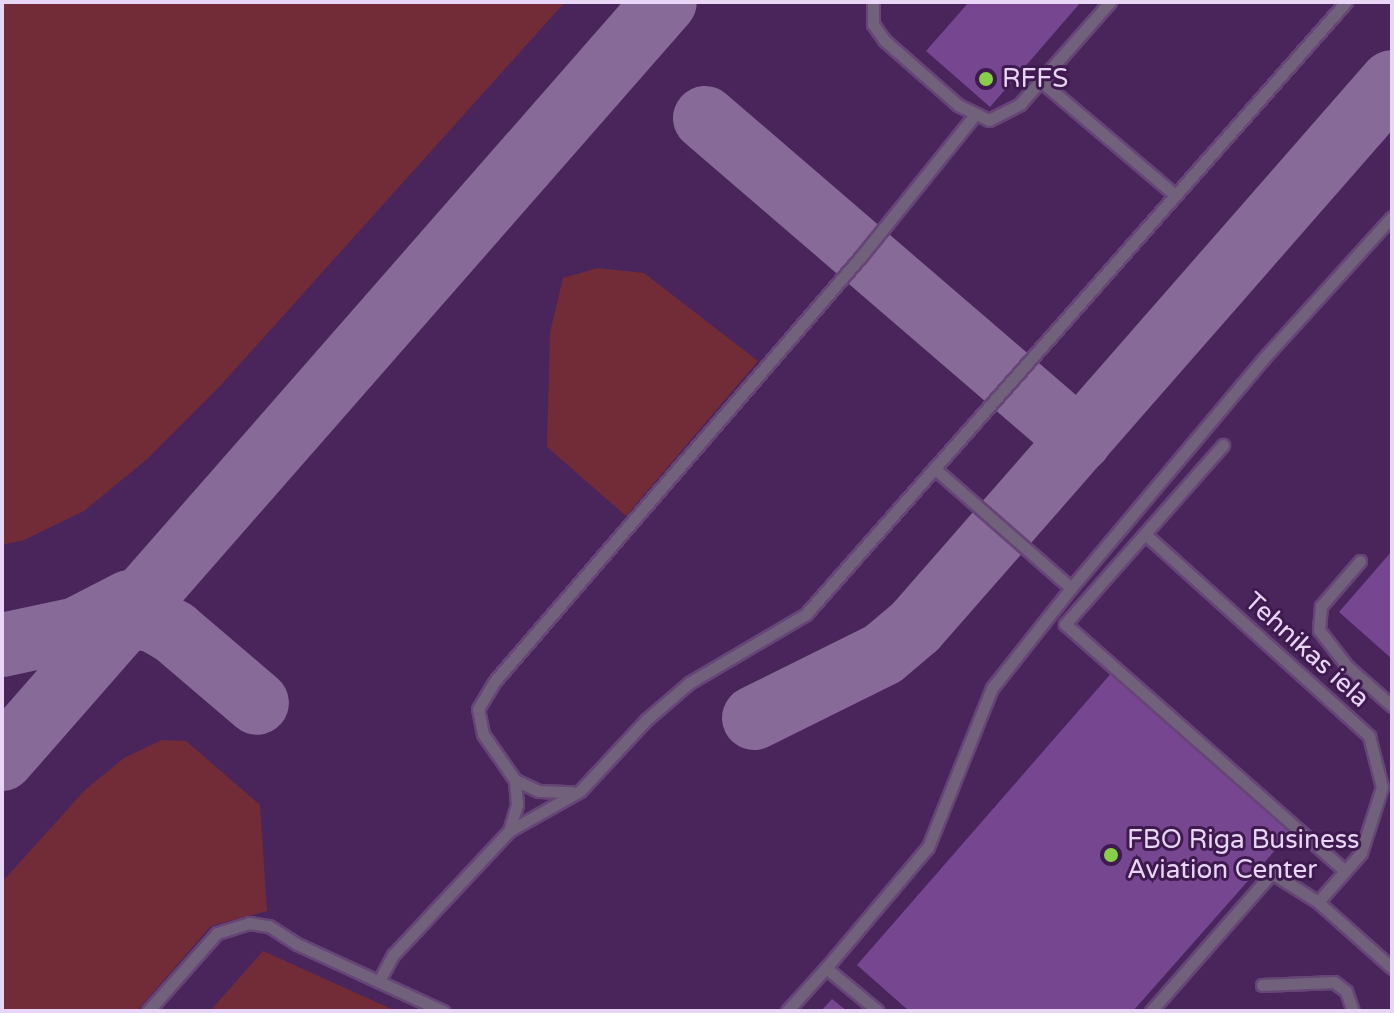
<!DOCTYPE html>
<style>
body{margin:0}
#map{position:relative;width:1394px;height:1013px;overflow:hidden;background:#49255b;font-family:"Varela Round",sans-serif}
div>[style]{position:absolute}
.green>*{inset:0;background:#722c38}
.taxiway>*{height:64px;margin:-32px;padding:0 32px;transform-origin:32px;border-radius:32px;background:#886a98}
.building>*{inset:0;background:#764690}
.roads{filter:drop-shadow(2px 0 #664577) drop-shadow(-2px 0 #664577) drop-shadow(0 2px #664577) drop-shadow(0 -2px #664577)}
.service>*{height:11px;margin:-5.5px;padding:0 5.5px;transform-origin:5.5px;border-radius:5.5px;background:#71617b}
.dots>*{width:22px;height:22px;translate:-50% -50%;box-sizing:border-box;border:4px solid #3e1a4f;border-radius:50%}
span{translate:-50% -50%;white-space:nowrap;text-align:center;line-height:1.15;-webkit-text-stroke:6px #3e1a4f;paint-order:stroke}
.poi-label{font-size:26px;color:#e9d5f6}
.left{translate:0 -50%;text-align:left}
.street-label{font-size:26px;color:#e9d5f6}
.frame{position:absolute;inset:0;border:4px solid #e9d5f6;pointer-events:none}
</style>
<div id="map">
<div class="green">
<i style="clip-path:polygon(2px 2px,565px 2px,221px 385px,146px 460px,84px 511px,24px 540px,2px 545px)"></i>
<i style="clip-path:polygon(598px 268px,644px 273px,758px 361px,626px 516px,547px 447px,550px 332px,563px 278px)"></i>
<i style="clip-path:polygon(162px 740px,186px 741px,260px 805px,267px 911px,211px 926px,137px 1011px,2px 1011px,2px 882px,85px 790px,124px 758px)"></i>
<i style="clip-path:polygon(263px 951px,396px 1011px,210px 1011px)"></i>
</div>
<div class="taxiway">
<i style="left:705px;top:118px;width:494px;rotate:40.7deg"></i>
<i style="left:109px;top:615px;width:44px;rotate:6.5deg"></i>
<i style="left:153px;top:620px;width:24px;rotate:30deg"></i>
<i style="left:174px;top:632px;width:109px;rotate:40.5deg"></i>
<i style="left:2px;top:645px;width:77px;rotate:-12deg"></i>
<i style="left:77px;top:629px;width:59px;rotate:-27.4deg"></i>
<i style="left:754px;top:718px;width:144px;rotate:-26.4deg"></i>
<i style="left:883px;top:654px;width:42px;rotate:-40.2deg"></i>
<i style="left:915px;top:627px;width:724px;rotate:-48.81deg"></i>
<i style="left:2px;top:759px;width:1006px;rotate:-48.79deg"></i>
</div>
<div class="building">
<i style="clip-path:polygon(969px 2px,1081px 2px,990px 107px,926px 51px)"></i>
<i style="clip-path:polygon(1392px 551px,1392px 659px,1339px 612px)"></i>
<i style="clip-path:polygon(1114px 670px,1293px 830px,1133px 1011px,909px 1011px,857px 965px)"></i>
<i style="clip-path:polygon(832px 999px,847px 1011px,821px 1011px)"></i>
</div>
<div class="roads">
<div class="service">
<i style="left:873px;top:2px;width:22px;rotate:90deg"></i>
<i style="left:873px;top:24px;width:19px;rotate:55deg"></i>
<i style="left:884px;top:40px;width:98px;rotate:41.3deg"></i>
<i style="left:958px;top:105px;width:34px;rotate:26deg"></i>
<i style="left:989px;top:120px;width:35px;rotate:-27deg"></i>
<i style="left:1020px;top:104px;width:136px;rotate:-48.6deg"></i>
<i style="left:1042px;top:82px;width:173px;rotate:40.3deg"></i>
<i style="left:1223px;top:445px;width:239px;rotate:131.4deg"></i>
<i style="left:1065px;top:624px;width:373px;rotate:41.4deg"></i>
<i style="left:1145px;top:534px;width:302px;rotate:42deg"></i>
<i style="left:1369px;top:736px;width:53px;rotate:75.7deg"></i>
<i style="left:1382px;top:787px;width:69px;rotate:107.7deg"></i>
<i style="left:1361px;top:853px;width:65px;rotate:131.3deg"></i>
<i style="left:1318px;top:902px;width:99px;rotate:41.7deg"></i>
<i style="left:1360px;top:561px;width:60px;rotate:130.9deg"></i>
<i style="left:1321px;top:606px;width:24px;rotate:95deg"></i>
<i style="left:1319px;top:630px;width:46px;rotate:52.1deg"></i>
<i style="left:1347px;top:666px;width:60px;rotate:41.6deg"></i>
<i style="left:1071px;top:588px;width:300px;rotate:-50deg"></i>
<i style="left:1264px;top:358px;width:190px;rotate:-47.8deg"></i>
<i style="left:515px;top:780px;width:26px;rotate:25deg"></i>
<i style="left:539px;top:791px;width:33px;rotate:2deg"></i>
<i style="left:509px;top:831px;width:28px;rotate:-73deg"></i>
<i style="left:517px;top:804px;width:24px;rotate:-95deg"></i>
<i style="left:515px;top:780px;width:56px;rotate:-124.8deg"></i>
<i style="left:483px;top:734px;width:25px;rotate:-101deg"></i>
<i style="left:478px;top:709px;width:31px;rotate:-59deg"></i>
<i style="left:494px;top:682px;width:565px;rotate:-49.23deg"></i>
<i style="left:863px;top:254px;width:177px;rotate:-51.2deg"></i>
<i style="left:826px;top:968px;width:158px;rotate:-49.9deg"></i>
<i style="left:928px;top:847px;width:171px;rotate:-68.1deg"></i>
<i style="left:992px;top:688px;width:127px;rotate:-51.7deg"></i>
<i style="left:1071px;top:588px;width:182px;rotate:-138.8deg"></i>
<i style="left:379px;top:981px;width:30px;rotate:-62deg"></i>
<i style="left:393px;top:955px;width:170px;rotate:-46.9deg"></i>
<i style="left:509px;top:831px;width:81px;rotate:-29.4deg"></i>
<i style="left:580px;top:791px;width:97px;rotate:-47.1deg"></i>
<i style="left:646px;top:720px;width:57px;rotate:-40.7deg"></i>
<i style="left:689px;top:683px;width:136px;rotate:-30.5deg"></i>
<i style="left:806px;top:614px;width:816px;rotate:-48.58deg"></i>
<i style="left:1262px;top:985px;width:72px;rotate:-2.4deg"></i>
<i style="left:1334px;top:982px;width:15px;rotate:37deg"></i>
<i style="left:1346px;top:991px;width:21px;rotate:71deg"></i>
<i style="left:148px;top:1011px;width:104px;rotate:-48.5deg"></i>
<i style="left:217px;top:933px;width:34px;rotate:-17deg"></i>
<i style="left:249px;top:923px;width:20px;rotate:9deg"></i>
<i style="left:269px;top:926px;width:33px;rotate:33deg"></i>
<i style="left:297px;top:944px;width:161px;rotate:24.7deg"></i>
<i style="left:787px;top:1011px;width:58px;rotate:-47.8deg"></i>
<i style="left:826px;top:968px;width:67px;rotate:39.6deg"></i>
<i style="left:1151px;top:1011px;width:184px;rotate:-48.8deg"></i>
<i style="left:1272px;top:873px;width:54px;rotate:32.2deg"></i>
</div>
</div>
<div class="dots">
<i style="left:986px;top:79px;background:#88cf49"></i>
<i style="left:1111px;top:855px;background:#88cf49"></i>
</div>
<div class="poi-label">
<span class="left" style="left:1002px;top:79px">RFFS</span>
<span class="left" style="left:1127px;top:855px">FBO Riga Business<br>Aviation Center</span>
</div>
<div class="street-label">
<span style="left:1307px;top:650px;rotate:42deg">Tehnikas iela</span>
</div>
<div class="frame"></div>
</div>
